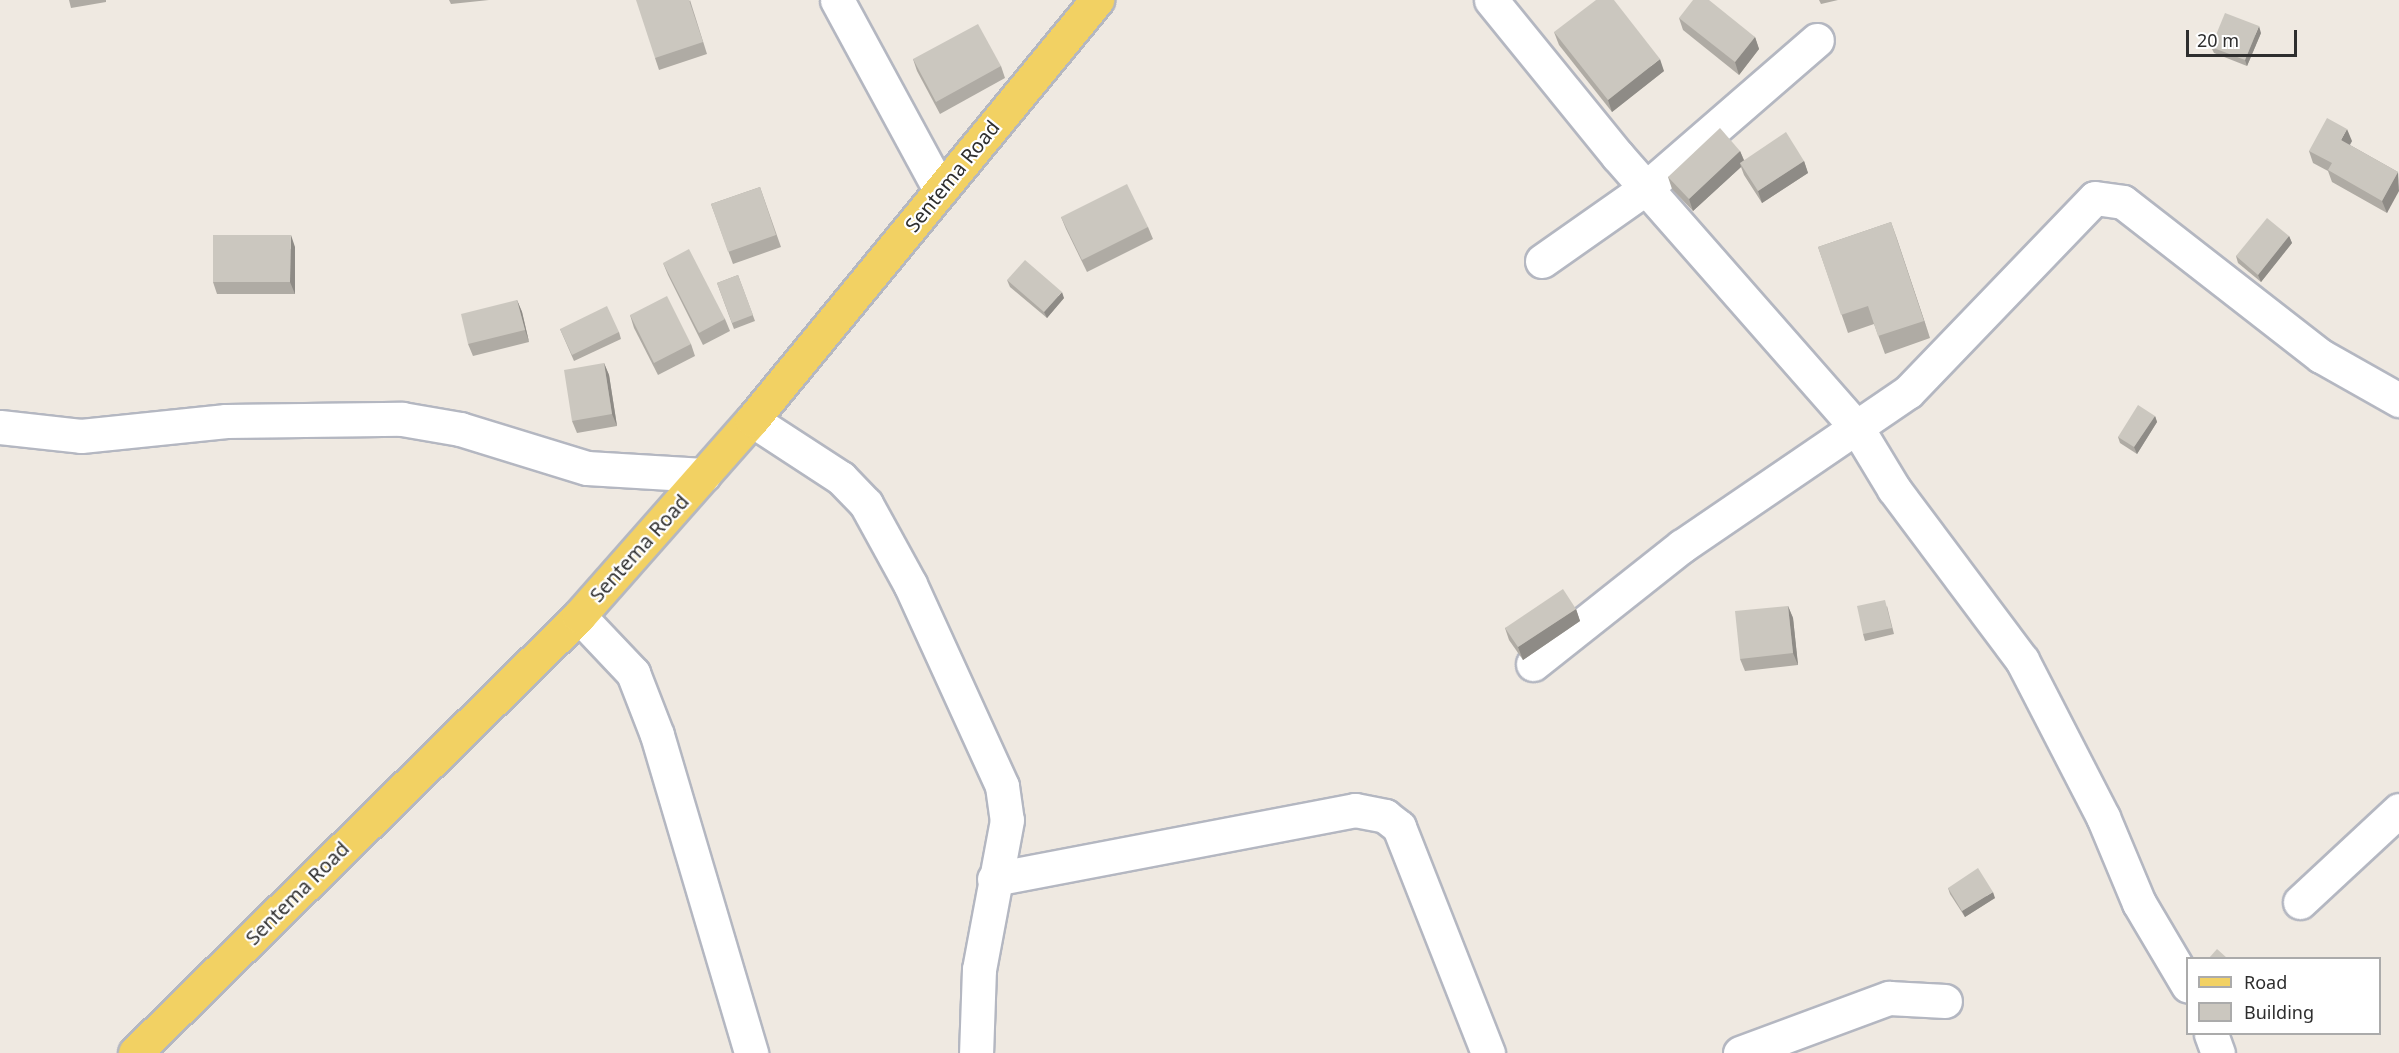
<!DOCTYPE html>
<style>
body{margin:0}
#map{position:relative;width:2399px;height:1053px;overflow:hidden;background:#efe9e1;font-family:"Noto Sans",sans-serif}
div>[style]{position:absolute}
.roads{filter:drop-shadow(2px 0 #b4b7c1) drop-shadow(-2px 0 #b4b7c1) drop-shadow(0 2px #b4b7c1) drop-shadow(0 -2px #b4b7c1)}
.minor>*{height:33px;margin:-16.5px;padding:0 16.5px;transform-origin:16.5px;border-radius:16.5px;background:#fff}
.major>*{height:33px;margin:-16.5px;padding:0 16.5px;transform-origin:16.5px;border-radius:16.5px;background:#f2d163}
.wall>*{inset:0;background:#afaba4}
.shaded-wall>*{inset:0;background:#8e8b86}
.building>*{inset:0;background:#cbc7bf}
span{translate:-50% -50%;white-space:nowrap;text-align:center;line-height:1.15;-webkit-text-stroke:4.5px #fff;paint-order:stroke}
.street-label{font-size:20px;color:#2e2e2e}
.legend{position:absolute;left:2186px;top:957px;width:195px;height:78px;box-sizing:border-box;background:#fff;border:2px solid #ababab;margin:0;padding:8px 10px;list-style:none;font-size:18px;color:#2e2e2e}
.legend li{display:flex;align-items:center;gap:12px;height:30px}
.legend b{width:30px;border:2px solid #ababab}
.scale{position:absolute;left:2186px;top:30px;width:111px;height:27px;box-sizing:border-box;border:3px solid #2e2e2e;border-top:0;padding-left:8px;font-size:18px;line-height:21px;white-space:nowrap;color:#2e2e2e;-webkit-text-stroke:4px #fff;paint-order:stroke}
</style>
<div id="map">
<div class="roads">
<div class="minor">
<i style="left:837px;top:0;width:216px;rotate:61.5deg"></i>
<i style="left:1491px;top:0;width:200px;rotate:50.9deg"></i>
<i style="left:1617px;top:155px;width:363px;rotate:48.7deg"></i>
<i style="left:1857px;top:428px;width:71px;rotate:58.8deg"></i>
<i style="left:1894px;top:489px;width:214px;rotate:53.2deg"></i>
<i style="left:2022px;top:660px;width:177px;rotate:62.7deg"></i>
<i style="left:2103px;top:817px;width:93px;rotate:67.3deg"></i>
<i style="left:2139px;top:903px;width:96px;rotate:59.4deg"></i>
<i style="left:1542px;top:261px;width:127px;rotate:-35.1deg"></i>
<i style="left:1646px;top:188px;width:226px;rotate:-40.9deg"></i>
<i style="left:752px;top:420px;width:106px;rotate:33.1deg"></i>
<i style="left:841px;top:478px;width:36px;rotate:46deg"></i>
<i style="left:866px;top:504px;width:91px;rotate:61.2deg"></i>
<i style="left:910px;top:584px;width:222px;rotate:65.5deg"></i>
<i style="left:1002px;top:786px;width:34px;rotate:82deg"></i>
<i style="left:1007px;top:820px;width:152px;rotate:100.6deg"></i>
<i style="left:979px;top:969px;width:84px;rotate:92deg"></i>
<i style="left:0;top:427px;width:81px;rotate:6.3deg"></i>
<i style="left:81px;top:436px;width:146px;rotate:-5.9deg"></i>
<i style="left:226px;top:421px;width:176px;rotate:-0.7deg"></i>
<i style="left:402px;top:419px;width:59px;rotate:9.8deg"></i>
<i style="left:460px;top:429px;width:133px;rotate:17.1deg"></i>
<i style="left:587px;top:468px;width:117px;rotate:3.4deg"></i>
<i style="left:579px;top:616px;width:79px;rotate:46.5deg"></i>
<i style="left:633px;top:673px;width:66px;rotate:68.8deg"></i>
<i style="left:657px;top:735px;width:332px;rotate:73.5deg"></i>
<i style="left:1533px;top:664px;width:190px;rotate:-38.4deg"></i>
<i style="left:1682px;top:546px;width:273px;rotate:-34.3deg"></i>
<i style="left:1908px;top:392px;width:269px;rotate:-46.1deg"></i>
<i style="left:2095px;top:198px;width:28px;rotate:8deg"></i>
<i style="left:2123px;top:202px;width:251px;rotate:37.9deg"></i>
<i style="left:2321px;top:356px;width:90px;rotate:29.4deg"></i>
<i style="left:994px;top:879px;width:368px;rotate:-10.8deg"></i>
<i style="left:1355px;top:810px;width:31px;rotate:11deg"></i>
<i style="left:1385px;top:816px;width:18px;rotate:38deg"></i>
<i style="left:1399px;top:827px;width:243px;rotate:68.5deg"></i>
<i style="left:2300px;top:902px;width:135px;rotate:-42.9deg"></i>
<i style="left:2211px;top:1034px;width:20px;rotate:70deg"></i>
<i style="left:1740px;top:1053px;width:159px;rotate:-20.3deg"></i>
<i style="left:1889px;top:998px;width:56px;rotate:3.1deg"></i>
</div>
<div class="major">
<i style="left:135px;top:1053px;width:623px;rotate:-44.54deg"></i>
<i style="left:579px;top:616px;width:261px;rotate:-48.6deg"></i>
<i style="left:752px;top:420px;width:544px;rotate:-50.6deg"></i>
</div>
</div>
<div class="wall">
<i style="clip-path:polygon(69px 0,106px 0,106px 2px,71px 8px)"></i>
<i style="clip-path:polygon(449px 0,489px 0,451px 4px)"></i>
<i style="clip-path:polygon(690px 0,707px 54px,659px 70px,655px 58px)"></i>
<i style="clip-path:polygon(1819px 0,1838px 0,1821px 4px)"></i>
<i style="clip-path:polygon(1679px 18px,1755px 37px,1759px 49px,1739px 75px,1683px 30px)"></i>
<i style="clip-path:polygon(1554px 32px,1664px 71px,1612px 112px,1559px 45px)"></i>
<i style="clip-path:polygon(2261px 33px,2247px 66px,2214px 53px,2211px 47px)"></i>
<i style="clip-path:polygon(913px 59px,1001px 66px,1005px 78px,940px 114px,917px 71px)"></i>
<i style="clip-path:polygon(2352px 141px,2350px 145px,2398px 172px,2387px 213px,2332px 182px,2328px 171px,2313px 163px,2309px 151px)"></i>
<i style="clip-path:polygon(1740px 151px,1744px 160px,1804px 161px,1808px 173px,1762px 203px,1744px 175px,1741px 167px,1693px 211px,1672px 189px,1668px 177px)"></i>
<i style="clip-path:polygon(760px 187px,781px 247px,733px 264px,711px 204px)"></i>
<i style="clip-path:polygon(1061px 217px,1148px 227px,1153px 239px,1087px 272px,1066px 229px)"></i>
<i style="clip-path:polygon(1891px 222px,1930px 338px,1885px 354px,1874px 324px,1848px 333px,1818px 247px)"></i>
<i style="clip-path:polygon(2289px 236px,2292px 243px,2261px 282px,2238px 263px,2236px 256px)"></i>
<i style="clip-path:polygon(295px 247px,295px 294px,217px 294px,213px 282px)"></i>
<i style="clip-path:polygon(663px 263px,725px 319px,730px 331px,703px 345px,668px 275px)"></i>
<i style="clip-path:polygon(738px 275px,755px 321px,734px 329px,717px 283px)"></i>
<i style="clip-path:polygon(1007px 280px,1064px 298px,1047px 318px,1010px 287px)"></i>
<i style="clip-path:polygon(517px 300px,522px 312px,529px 342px,473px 356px,468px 344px)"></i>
<i style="clip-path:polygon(630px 315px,691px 344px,695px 356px,658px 375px,634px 328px)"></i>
<i style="clip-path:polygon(560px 329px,619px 332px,621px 339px,574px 361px)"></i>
<i style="clip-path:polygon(604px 363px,609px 375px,617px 426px,577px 433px,572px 421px)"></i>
<i style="clip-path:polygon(2155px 416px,2157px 422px,2137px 454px,2120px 443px,2118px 437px)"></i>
<i style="clip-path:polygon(1788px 606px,1793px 618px,1798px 665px,1745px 671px,1740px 659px)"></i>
<i style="clip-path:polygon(1887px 606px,1894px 634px,1865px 641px,1863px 634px)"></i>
<i style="clip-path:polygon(1576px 609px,1580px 621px,1523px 660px,1509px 640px,1505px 628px)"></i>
<i style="clip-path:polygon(1948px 888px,1995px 898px,1965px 917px,1950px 894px)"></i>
</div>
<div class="shaded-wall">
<i style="clip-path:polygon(2259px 26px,2261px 33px,2247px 66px,2245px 60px)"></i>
<i style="clip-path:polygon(1755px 37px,1759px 49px,1739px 75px,1735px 62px)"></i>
<i style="clip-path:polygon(1660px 59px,1664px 71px,1612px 112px,1608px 100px)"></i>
<i style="clip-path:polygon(2347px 129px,2352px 141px,2345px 152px,2341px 140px)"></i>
<i style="clip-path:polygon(1740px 151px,1745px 163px,1740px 163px,1741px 167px,1693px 211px,1689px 199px)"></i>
<i style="clip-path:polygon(1804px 161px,1808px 173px,1762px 203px,1758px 191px)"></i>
<i style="clip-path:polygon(2398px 172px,2399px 191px,2387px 213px,2382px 201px)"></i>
<i style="clip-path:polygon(1891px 222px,1897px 239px,1930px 338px,1924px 321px)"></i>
<i style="clip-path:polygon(291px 235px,295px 247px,295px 294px,290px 282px)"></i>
<i style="clip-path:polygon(2289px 236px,2292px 243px,2261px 282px,2258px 275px)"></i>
<i style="clip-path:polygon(1062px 292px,1064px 298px,1047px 318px,1044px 312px)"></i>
<i style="clip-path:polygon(517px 300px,522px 312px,529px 342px,525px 330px)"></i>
<i style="clip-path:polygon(604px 363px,609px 375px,617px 426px,612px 414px)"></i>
<i style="clip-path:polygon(2155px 416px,2157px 422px,2137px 454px,2134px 447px)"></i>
<i style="clip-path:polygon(1788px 606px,1793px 618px,1798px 665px,1793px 653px)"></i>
<i style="clip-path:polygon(1576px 609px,1580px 621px,1523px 660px,1518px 647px)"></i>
<i style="clip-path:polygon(1993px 892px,1995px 898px,1965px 917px,1962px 911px)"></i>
</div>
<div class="building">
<i style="clip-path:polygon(636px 0,689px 0,703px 42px,655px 58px)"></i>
<i style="clip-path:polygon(1596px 0,1614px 0,1660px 59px,1608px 100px,1554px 32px)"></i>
<i style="clip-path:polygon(1693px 0,1709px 0,1755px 37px,1735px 62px,1679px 18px)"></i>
<i style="clip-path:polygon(2225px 13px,2259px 26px,2245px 60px,2211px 47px)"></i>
<i style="clip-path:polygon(978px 24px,1001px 66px,936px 102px,913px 59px)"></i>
<i style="clip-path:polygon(2327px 118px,2347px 129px,2341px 140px,2398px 172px,2382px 201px,2328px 170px,2332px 163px,2309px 151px)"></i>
<i style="clip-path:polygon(1720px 128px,1740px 151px,1689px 199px,1668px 177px)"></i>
<i style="clip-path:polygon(1786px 132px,1804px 161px,1758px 191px,1740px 163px)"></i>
<i style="clip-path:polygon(1127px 184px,1148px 227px,1082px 260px,1061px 217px)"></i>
<i style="clip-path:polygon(760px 187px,776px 235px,728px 252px,711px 204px)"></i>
<i style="clip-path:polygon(2267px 218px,2289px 236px,2258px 275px,2236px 256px)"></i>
<i style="clip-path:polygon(1891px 222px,1924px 321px,1878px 336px,1868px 306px,1841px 315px,1818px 247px)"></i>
<i style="clip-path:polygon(213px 235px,291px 235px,290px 282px,213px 282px)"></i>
<i style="clip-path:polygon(689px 249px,725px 319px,699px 333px,663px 263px)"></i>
<i style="clip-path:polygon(1025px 260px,1062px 292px,1044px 312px,1007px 280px)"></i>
<i style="clip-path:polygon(738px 275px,753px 315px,732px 323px,717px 283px)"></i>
<i style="clip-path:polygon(667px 296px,691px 344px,654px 363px,630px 315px)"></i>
<i style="clip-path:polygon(517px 300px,525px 330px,468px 344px,461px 314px)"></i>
<i style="clip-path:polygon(607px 306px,619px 332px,572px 355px,560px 329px)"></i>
<i style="clip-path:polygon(604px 363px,612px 414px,572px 421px,564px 370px)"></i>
<i style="clip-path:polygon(2138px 405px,2155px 416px,2134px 447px,2118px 437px)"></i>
<i style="clip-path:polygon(1563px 589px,1576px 609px,1518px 647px,1505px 628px)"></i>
<i style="clip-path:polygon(1885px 600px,1892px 628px,1863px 634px,1857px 606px)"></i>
<i style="clip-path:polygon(1788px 606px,1793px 653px,1740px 659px,1735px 611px)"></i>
<i style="clip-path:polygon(1978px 868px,1993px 892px,1962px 911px,1948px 888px)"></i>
<i style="clip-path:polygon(2217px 949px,2227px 958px,2209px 958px)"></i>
</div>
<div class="street-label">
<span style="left:952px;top:176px;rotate:-51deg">Sentema Road</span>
<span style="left:639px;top:548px;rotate:-48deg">Sentema Road</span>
<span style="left:297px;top:893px;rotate:-45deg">Sentema Road</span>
</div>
<ul class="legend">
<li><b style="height:8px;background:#f2d163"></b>Road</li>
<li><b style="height:16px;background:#cbc7bf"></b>Building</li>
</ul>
<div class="scale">20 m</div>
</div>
